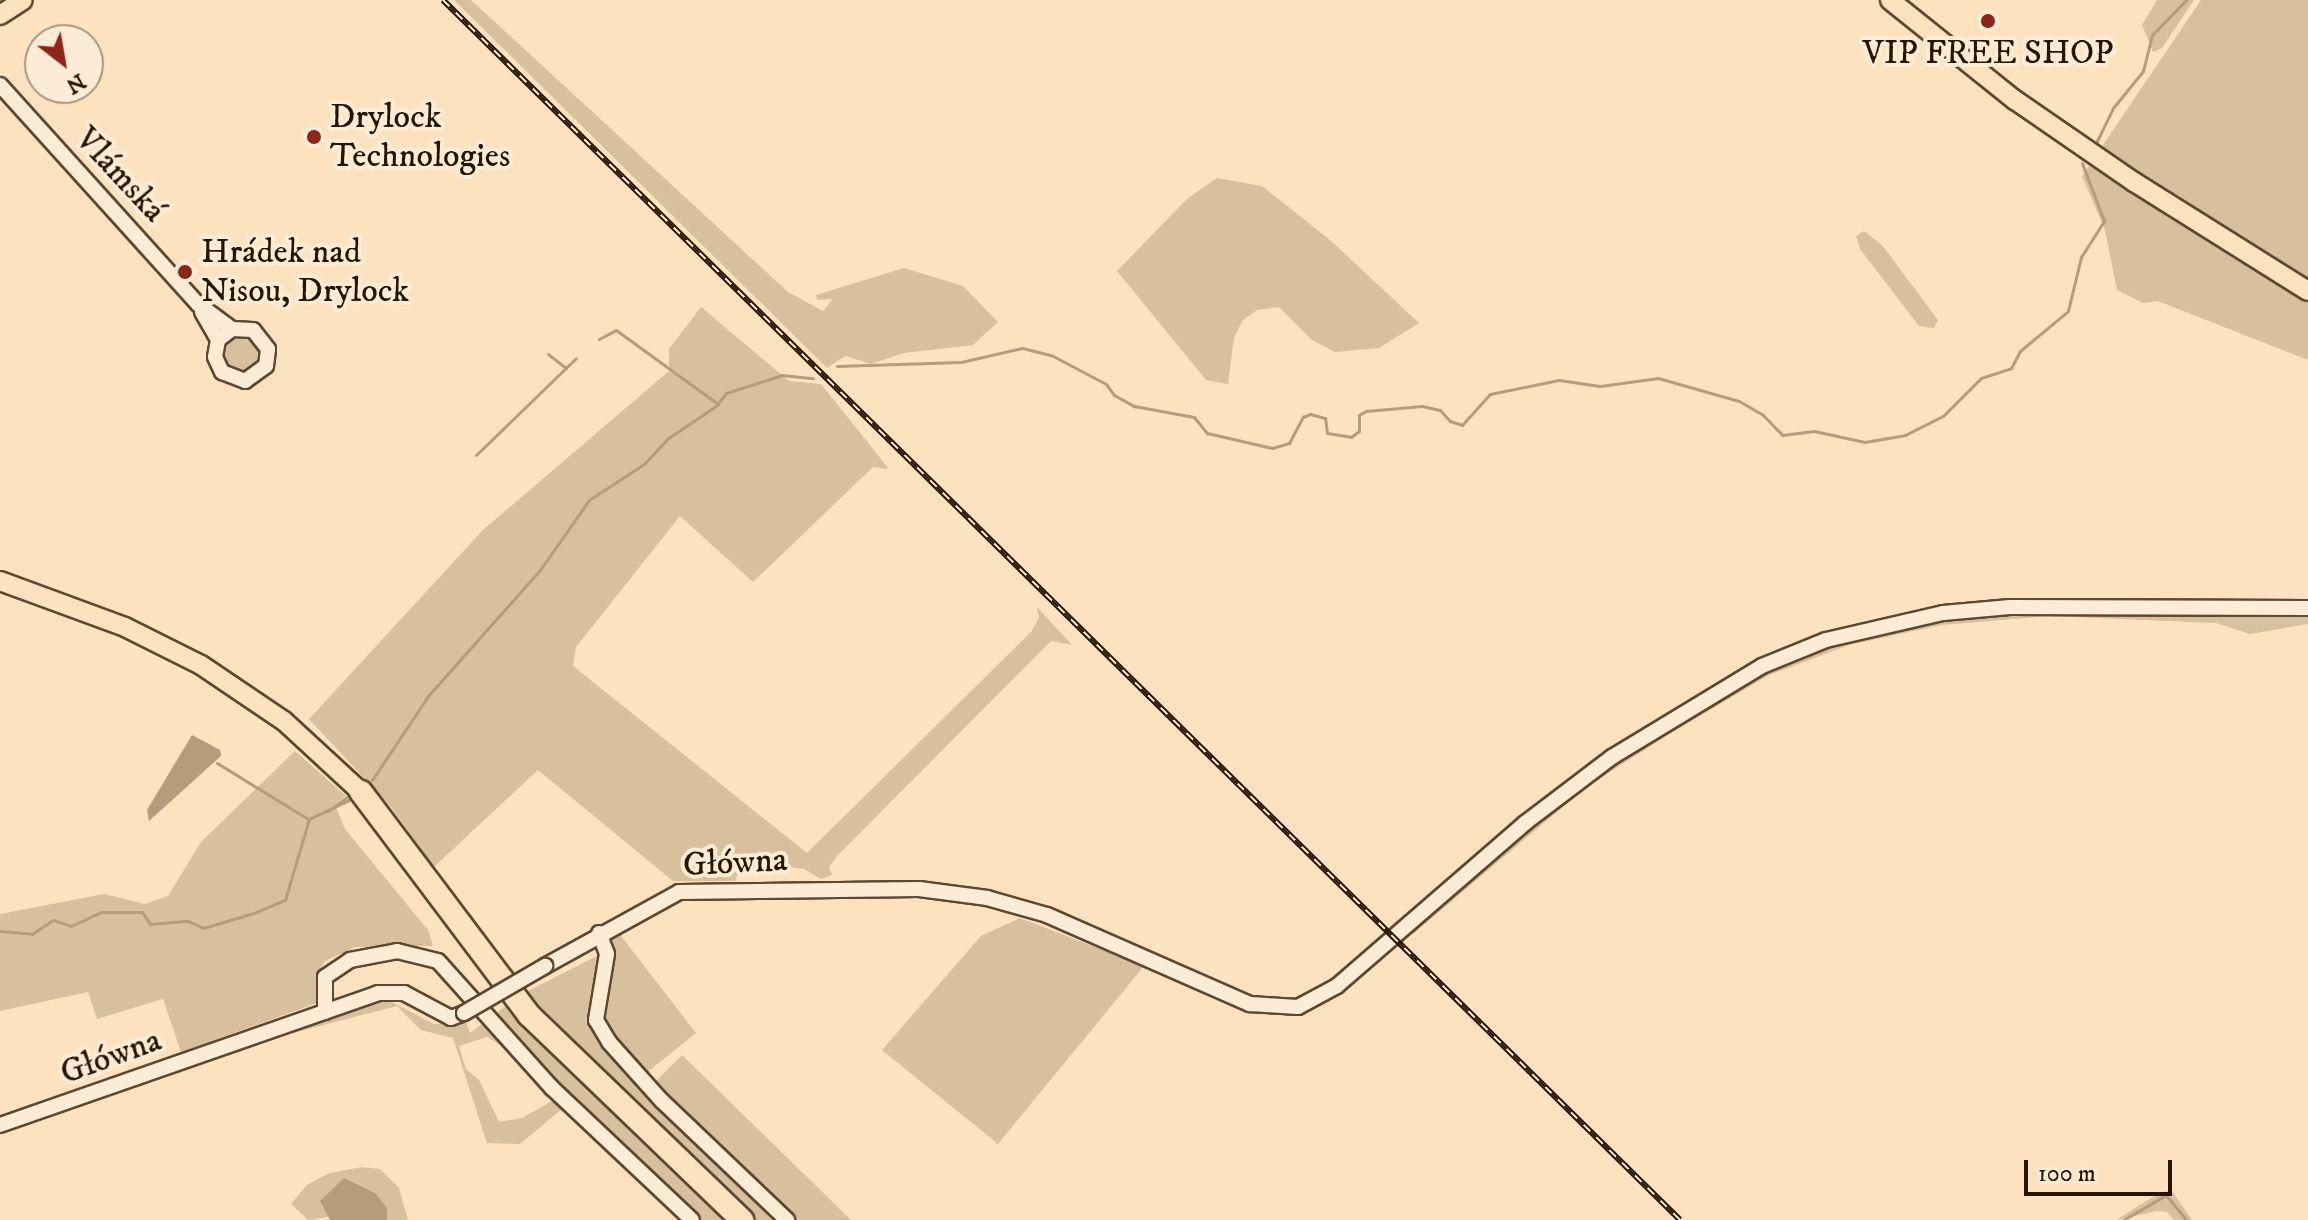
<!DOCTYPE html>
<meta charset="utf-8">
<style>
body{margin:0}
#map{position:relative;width:2308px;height:1220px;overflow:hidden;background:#fce2be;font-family:"IM FELL DW Pica",serif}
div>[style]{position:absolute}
.green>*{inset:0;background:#d8bf9e}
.round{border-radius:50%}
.water>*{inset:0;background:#b49c7d}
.stream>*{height:3px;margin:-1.5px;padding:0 1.5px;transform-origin:1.5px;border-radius:1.5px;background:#b49c7d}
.roads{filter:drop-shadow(2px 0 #5d4830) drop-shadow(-2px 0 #5d4830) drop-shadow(0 2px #5d4830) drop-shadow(0 -2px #5d4830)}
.minor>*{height:14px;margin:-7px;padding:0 7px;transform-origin:7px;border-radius:7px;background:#fdecd5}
.major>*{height:18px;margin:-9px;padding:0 9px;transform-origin:9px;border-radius:9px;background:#fce2be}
.highway>*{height:22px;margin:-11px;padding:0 11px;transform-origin:11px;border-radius:11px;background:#fce2be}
.rail>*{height:6px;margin-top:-3px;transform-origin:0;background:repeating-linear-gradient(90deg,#fdecd5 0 9px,#281400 0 18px);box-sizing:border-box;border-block:2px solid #281400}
.bridges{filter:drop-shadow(2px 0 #5d4830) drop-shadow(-2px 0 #5d4830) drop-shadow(0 2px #5d4830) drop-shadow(0 -2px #5d4830)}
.minor-bridge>*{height:14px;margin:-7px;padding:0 7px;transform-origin:7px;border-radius:7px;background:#fdecd5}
.dots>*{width:22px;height:22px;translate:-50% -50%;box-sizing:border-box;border:4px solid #fdecd5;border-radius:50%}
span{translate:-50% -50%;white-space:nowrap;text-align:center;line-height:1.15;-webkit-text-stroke:8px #fdecd5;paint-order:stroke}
.poi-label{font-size:34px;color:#281400}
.left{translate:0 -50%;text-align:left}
.street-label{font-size:34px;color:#281400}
.north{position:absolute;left:24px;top:24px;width:80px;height:80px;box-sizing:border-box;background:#fdecd5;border:2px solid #a89680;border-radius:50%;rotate:149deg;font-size:22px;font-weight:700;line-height:32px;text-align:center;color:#281400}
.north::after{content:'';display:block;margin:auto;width:28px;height:36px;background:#8f2418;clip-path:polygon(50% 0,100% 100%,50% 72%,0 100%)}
.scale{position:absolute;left:2024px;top:1160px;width:148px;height:36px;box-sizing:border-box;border:4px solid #281400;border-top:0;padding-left:10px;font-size:24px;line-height:28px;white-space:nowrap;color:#281400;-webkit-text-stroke:6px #fdecd5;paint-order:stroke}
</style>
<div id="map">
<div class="green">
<i style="clip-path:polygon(454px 0,471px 0,788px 292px,823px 311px,833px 299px,817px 300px,816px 295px,904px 268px,963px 286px,998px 322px,973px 345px,904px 353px,871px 364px,845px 356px,827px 368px)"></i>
<i style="clip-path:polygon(2157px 0,2194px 0,2162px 48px,2153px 52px,2142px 25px)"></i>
<i style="clip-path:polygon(2201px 0,2308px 0,2308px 360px,2158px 301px,2143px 303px,2117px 290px,2105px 230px,2082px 176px)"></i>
<i style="clip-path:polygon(1217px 178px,1262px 186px,1330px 240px,1419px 323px,1379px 348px,1335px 352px,1312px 340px,1279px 307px,1257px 310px,1243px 320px,1234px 337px,1228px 384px,1206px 380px,1117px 271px,1187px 199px)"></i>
<i style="clip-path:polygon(1864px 231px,1882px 245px,1938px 320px,1934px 328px,1919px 326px,1860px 249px,1856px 236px)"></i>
<i style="clip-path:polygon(701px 307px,789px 381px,821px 384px,889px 469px,873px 467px,753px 582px,680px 516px,576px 647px,573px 666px,807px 853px,1031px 632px,1039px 618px,1037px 607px,1072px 645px,1051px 641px,838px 855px,829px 867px,832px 875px,821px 879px,804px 869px,764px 864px,740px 869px,735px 881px,673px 881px,538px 770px,434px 867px,391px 807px,309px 719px,483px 530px,669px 371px,669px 349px)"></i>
<i class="round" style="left:224px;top:337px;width:36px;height:36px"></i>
<i style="clip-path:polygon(2051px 610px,2308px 613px,2308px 624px,2250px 634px,2216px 623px,2049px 616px,1942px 625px,1849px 645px,1769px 675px,1666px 736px,1585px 788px,1413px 934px,1408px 929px,1583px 784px,1766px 670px,1849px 639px,1942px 619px)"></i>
<i style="clip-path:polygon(295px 751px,346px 796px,335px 805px,345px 829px,428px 930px,433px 946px,355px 947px,325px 961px,316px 975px,317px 1003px,181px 1052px,163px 999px,97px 1019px,88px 992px,0 1011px,0 914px,104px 894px,145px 904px,168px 896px,201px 842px)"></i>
<i style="clip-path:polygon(1020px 918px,1144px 966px,998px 1144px,882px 1050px,981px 936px)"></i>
<i style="clip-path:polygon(625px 929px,621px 936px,696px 1033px,645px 1074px,655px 1082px,682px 1055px,851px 1220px,756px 1220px,522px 994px,599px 955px,611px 955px,612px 938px)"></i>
<i style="clip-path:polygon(evenodd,386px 999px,434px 1024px,466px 1021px,470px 1033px,508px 1004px,729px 1220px,681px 1220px,562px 1109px,520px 1144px,487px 1143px,453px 1038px,421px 1030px,397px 1006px,277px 1037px,386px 999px,487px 1037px,510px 1051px,554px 1100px,522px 1118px,499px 1122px,479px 1080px,466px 1069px,459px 1046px,487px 1037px)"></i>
<i style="clip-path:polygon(362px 1167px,380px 1169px,399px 1188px,408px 1220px,387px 1220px,387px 1208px,308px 1220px,291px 1204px,307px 1185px,329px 1173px)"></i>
<i style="clip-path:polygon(2172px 1191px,2192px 1220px,2174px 1220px,2167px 1212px,2157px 1211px,2116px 1220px,2161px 1192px)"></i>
</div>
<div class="water">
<i style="clip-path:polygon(192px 735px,220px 750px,221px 756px,149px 821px,147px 810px)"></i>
<i style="clip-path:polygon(344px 1178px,375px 1193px,387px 1208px,387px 1220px,330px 1220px,320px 1201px)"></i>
</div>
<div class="stream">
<i style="left:2096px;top:143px;width:39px;rotate:-64deg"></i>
<i style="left:2113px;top:108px;width:48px;rotate:-51deg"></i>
<i style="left:2143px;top:71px;width:37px;rotate:-76deg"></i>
<i style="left:2152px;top:35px;width:49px;rotate:-45.8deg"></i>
<i style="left:599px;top:339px;width:19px;rotate:-28deg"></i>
<i style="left:616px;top:330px;width:126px;rotate:36deg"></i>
<i style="left:548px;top:354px;width:23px;rotate:38deg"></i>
<i style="left:837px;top:366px;width:124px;rotate:-1.8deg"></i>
<i style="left:961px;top:362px;width:63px;rotate:-12.9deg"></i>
<i style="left:1022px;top:348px;width:32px;rotate:14deg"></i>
<i style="left:1053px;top:356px;width:60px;rotate:27.8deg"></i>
<i style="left:1106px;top:384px;width:14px;rotate:54deg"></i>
<i style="left:1114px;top:395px;width:23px;rotate:29deg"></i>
<i style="left:1134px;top:406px;width:61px;rotate:10.4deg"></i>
<i style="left:1194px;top:417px;width:21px;rotate:51deg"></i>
<i style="left:1207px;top:433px;width:67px;rotate:13deg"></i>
<i style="left:1272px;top:448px;width:18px;rotate:-16deg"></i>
<i style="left:1289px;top:443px;width:30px;rotate:-62deg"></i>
<i style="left:1303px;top:417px;width:8px;rotate:-23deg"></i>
<i style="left:1310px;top:414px;width:16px;rotate:15deg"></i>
<i style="left:1325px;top:418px;width:15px;rotate:82deg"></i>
<i style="left:1327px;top:433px;width:24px;rotate:9deg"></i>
<i style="left:1351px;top:437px;width:10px;rotate:-37deg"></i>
<i style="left:1359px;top:431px;width:16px;rotate:-90deg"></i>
<i style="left:1359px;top:415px;width:8px;rotate:-30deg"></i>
<i style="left:1366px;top:411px;width:56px;rotate:-5.1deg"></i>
<i style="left:1422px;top:406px;width:18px;rotate:13deg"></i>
<i style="left:1440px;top:410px;width:15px;rotate:48deg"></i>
<i style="left:1450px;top:421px;width:13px;rotate:18deg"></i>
<i style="left:1462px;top:425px;width:42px;rotate:-47.9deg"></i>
<i style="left:1490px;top:394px;width:70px;rotate:-11.5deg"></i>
<i style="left:1559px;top:380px;width:41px;rotate:8.3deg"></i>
<i style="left:1600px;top:386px;width:59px;rotate:-7.9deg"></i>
<i style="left:1658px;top:378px;width:84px;rotate:15.9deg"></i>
<i style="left:1739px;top:401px;width:28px;rotate:30deg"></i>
<i style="left:1763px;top:415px;width:28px;rotate:46deg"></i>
<i style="left:1782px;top:435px;width:32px;rotate:-7deg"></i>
<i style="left:1814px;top:431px;width:52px;rotate:12.2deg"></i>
<i style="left:1865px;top:442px;width:41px;rotate:-9.9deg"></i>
<i style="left:1905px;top:435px;width:42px;rotate:-26.6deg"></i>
<i style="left:1943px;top:416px;width:54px;rotate:-45deg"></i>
<i style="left:1981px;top:378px;width:32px;rotate:-18deg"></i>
<i style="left:2011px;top:368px;width:19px;rotate:-62deg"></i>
<i style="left:2020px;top:351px;width:62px;rotate:-39.8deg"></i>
<i style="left:2068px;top:311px;width:56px;rotate:-76.5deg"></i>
<i style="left:2081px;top:257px;width:43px;rotate:-57.4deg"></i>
<i style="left:2104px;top:221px;width:62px;rotate:-110.8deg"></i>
<i style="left:476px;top:455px;width:139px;rotate:-44.1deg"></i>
<i style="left:217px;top:763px;width:107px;rotate:31.6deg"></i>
<i style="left:372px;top:780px;width:101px;rotate:-56.3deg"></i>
<i style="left:428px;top:696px;width:169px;rotate:-48.4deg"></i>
<i style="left:540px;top:570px;width:85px;rotate:-55deg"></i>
<i style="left:589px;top:500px;width:66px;rotate:-33.2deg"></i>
<i style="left:644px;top:464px;width:34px;rotate:-47deg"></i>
<i style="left:667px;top:439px;width:59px;rotate:-34deg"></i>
<i style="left:716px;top:406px;width:16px;rotate:-52deg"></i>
<i style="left:726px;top:393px;width:59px;rotate:-17.8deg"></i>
<i style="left:782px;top:375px;width:31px;rotate:6deg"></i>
<i style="left:328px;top:811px;width:24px;rotate:-36deg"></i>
<i style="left:0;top:931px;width:32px;rotate:5deg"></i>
<i style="left:32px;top:934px;width:25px;rotate:-34deg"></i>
<i style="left:53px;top:920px;width:19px;rotate:18deg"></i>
<i style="left:71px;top:926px;width:33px;rotate:-25deg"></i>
<i style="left:101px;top:912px;width:41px"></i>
<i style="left:142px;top:912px;width:14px;rotate:56deg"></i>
<i style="left:150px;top:924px;width:38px;rotate:-5deg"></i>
<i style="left:188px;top:921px;width:17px;rotate:25deg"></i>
<i style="left:203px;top:928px;width:53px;rotate:-16.4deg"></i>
<i style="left:254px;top:913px;width:34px;rotate:-23deg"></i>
<i style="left:285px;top:900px;width:84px;rotate:-73.5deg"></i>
<i style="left:309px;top:819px;width:44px;rotate:-25.4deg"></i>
<i style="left:2123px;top:1220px;width:50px;rotate:-30.2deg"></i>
<i style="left:2166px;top:1195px;width:32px;rotate:51deg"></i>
</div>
<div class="roads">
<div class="minor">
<i style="left:0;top:85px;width:295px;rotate:47.9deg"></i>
<i style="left:198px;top:304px;width:42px;rotate:36.3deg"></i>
<i style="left:202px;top:312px;width:32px;rotate:60deg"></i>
<i style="left:218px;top:340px;width:17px;rotate:100deg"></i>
<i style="left:215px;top:357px;width:17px;rotate:65deg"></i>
<i style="left:222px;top:372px;width:25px;rotate:21deg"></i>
<i style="left:245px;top:381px;width:26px;rotate:-36deg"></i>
<i style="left:266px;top:366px;width:17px;rotate:-83deg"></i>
<i style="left:268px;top:349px;width:24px;rotate:-128deg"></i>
<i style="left:253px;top:330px;width:21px;rotate:-177deg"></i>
<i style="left:232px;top:329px;width:18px;rotate:142deg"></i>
<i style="left:599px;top:933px;width:22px;rotate:69deg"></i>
<i style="left:607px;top:954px;width:67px;rotate:99.5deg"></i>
<i style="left:596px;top:1020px;width:26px;rotate:59deg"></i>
<i style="left:609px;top:1042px;width:79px;rotate:48.1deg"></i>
<i style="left:662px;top:1101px;width:173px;rotate:43.6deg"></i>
<i style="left:545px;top:966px;width:153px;rotate:-28.9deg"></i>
<i style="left:679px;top:892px;width:240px;rotate:-0.7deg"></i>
<i style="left:919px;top:889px;width:69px;rotate:7.5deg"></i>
<i style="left:987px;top:898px;width:62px;rotate:15.8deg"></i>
<i style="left:1047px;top:915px;width:222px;rotate:23.7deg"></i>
<i style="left:1250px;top:1004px;width:48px;rotate:3.6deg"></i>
<i style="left:1298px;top:1007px;width:44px;rotate:-28.3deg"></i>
<i style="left:1337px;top:986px;width:249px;rotate:-40.9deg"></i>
<i style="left:1525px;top:823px;width:109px;rotate:-37.2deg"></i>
<i style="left:1612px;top:757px;width:175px;rotate:-31.2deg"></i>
<i style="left:1762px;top:666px;width:69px;rotate:-22.1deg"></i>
<i style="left:1826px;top:640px;width:120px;rotate:-13deg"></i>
<i style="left:1943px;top:613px;width:67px;rotate:-5.1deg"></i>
<i style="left:2010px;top:607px;width:298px;rotate:0.2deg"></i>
<i style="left:325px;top:1012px;width:35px;rotate:-90deg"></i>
<i style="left:325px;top:977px;width:30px;rotate:-34deg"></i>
<i style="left:350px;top:960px;width:48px;rotate:-10.8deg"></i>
<i style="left:397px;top:951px;width:42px;rotate:13.7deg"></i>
<i style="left:438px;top:961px;width:171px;rotate:48.1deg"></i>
<i style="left:552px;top:1088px;width:192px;rotate:43.3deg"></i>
<i style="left:0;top:1125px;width:400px;rotate:-19.2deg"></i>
<i style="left:378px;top:993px;width:26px"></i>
<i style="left:404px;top:993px;width:53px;rotate:28deg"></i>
<i style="left:451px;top:1018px;width:14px;rotate:-21deg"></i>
</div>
<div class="major">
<i style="left:1890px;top:0;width:160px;rotate:38.7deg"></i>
<i style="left:2015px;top:100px;width:145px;rotate:34.6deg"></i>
<i style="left:2134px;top:182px;width:205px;rotate:32.1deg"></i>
<i style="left:0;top:15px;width:27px;rotate:-33deg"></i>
<i style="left:0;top:581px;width:133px;rotate:20.2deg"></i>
<i style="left:125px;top:627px;width:85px;rotate:26.6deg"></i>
<i style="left:201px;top:665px;width:100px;rotate:34deg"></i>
<i style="left:284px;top:721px;width:105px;rotate:42.7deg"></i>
</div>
<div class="highway">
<i style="left:361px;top:792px;width:279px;rotate:53deg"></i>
<i style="left:529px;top:1015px;width:296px;rotate:43.9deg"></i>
</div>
</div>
<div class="rail">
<i style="left:443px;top:0;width:1737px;rotate:44.6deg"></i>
</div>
<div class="bridges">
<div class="minor-bridge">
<i style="left:464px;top:1013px;width:94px;rotate:-30.1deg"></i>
</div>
</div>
<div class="dots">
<i style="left:1988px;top:21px;background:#8f2418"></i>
<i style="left:314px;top:137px;background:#8f2418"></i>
<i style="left:185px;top:272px;background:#8f2418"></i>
</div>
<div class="poi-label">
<span style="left:1988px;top:54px">VIP FREE SHOP</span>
<span class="left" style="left:330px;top:137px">Drylock<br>Technologies</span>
<span class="left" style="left:201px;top:272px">Hrádek nad<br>Nisou, Drylock</span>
</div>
<div class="street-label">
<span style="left:120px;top:175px;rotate:47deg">Vlámská</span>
<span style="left:735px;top:863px;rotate:-3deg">Główna</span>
<span style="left:111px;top:1057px;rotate:-20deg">Główna</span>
</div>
<div class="north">N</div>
<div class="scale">100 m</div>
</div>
